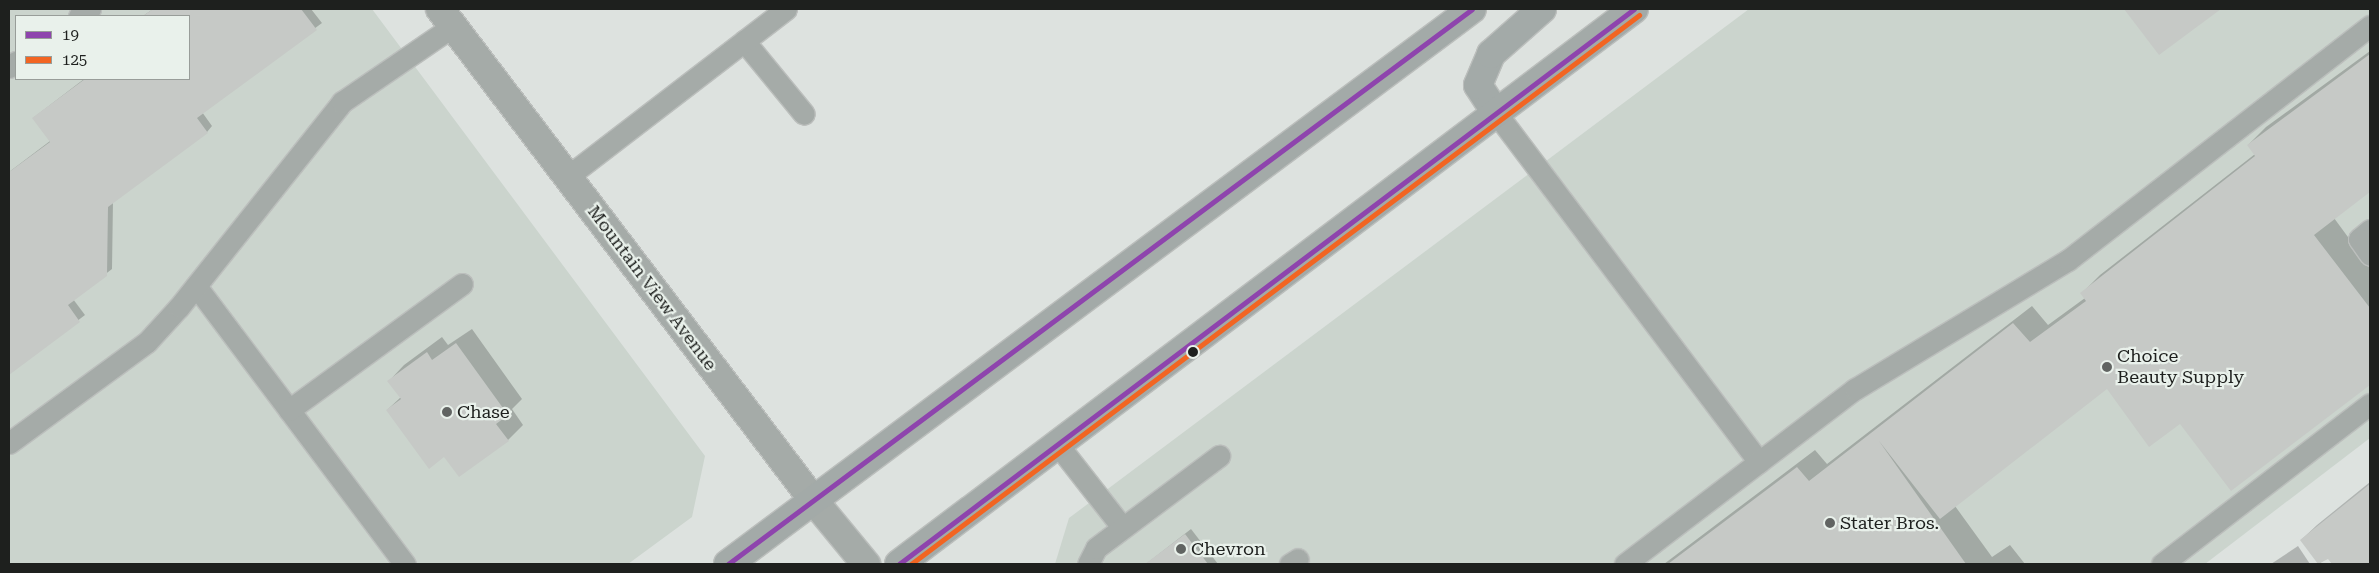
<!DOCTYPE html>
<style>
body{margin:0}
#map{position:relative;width:2379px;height:573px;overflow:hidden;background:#dde2df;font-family:"Roboto Serif",serif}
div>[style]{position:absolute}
.built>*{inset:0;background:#cbd4cd}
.shadow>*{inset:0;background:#0003}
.building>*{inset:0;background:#c6c9c6}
.roads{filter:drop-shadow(1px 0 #bbbebc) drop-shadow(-1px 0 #bbbebc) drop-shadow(0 1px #bbbebc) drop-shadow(0 -1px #bbbebc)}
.service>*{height:21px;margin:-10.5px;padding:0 10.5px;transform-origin:10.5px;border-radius:10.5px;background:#a5aba8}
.tertiary>*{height:28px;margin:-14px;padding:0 14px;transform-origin:14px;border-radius:14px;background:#a5aba8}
.secondary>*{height:28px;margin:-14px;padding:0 14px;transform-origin:14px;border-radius:14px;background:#a3aaa8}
.bus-1>*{height:5px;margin:-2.5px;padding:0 2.5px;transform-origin:2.5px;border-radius:2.5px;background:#8e44ad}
.bus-2>*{height:5px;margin:-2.5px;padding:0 2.5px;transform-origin:2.5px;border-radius:2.5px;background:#f26522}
.dots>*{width:14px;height:14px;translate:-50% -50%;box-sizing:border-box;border:2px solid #e9f1eb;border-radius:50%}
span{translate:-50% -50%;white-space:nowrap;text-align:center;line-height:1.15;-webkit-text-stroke:4.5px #e9f1eb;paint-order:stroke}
.street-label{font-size:18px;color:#1e201e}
.poi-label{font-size:18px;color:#1e201e}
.left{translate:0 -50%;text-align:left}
.frame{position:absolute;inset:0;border:10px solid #1e201e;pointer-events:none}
.legend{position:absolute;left:15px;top:15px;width:175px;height:65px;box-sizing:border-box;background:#e9f1eb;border:1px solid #989d99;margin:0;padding:6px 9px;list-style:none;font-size:15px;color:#1e201e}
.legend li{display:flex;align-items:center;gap:10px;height:25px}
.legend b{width:25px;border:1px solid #989d99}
</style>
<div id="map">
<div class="built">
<i style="clip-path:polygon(evenodd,9px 9px,372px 9px,705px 456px,692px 517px,628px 564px,9px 564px,9px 9px,16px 16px,189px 16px,189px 79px,16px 79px,16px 16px)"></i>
<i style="clip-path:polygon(1749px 9px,2370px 9px,2370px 438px,2205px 564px,1055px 564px,1069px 518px)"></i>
</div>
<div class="shadow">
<i style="clip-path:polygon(153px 9px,311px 9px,322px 23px,202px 112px,212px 126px,207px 132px,113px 201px,112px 269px,73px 299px,85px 315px,9px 373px,9px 172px,50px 141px,33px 118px,84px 79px,189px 79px,189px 16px,143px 16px)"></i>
<i style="clip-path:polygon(2125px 9px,2219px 9px,2160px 53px)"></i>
<i style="clip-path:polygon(2370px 51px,2370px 190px,2334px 218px,2370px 267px,2370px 383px,2231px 489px,2180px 422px,2107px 388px,1955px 506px,1992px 557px,2010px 545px,2025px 564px,1664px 564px,1815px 450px,1827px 464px,2032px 306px,2048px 325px,2085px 298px,2082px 293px,2100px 275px,2255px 154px,2248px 145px,2266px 127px)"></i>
<i style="clip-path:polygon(472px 329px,522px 399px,512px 409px,523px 425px,508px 440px,444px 455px,387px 410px,401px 397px,389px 381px,404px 365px,442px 337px,448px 345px)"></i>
<i style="clip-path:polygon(2370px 482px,2370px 564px,2333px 564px,2328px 557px,2319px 564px,2301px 540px,2317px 525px)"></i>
<i style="clip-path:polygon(1191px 529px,1218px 564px,1146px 564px)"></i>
<i style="clip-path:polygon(2298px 546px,2310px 564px,2271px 564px)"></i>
</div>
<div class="building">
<i style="clip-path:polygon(153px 9px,301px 9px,317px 30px,197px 118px,208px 133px,108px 207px,107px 276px,68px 305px,80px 322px,9px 375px,9px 172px,50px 142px,32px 118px,85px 79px,189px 79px,189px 16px,143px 16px)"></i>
<i style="clip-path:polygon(2124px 9px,2221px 9px,2159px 55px)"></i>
<i style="clip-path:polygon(2370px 54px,2370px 192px,2314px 235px,2370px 308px,2370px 385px,2231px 491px,2180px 424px,2149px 447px,2107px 389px,1940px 519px,1879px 441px,1966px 564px,1668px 564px,1797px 467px,1809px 481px,2013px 323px,2030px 342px,2086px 301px,2080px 293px,2255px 156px,2247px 145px)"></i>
<i style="clip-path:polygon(456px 343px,508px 415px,496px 424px,509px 441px,459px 477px,444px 457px,429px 469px,386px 410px,401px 399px,387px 381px,427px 352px,432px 360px)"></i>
<i style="clip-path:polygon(2370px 484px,2370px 564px,2332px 564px,2328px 559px,2318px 564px,2300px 540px)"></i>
<i style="clip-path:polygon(1185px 534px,1208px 564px,1145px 564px)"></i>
</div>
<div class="roads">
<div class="service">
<i style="left:79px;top:16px;width:13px;rotate:-32deg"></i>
<i style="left:744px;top:41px;width:94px;rotate:50.6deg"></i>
<i style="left:9px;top:67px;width:9px;rotate:-36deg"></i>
<i style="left:1496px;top:113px;width:437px;rotate:53deg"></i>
<i style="left:567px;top:177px;width:276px;rotate:-37.5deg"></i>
<i style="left:2370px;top:230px;width:14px;rotate:141deg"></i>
<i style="left:2359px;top:239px;width:19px;rotate:55deg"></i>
<i style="left:196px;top:286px;width:348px;rotate:53.1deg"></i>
<i style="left:289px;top:410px;width:214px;rotate:-36.1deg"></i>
<i style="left:9px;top:443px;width:171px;rotate:-36.2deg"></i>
<i style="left:147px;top:342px;width:47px;rotate:-47.6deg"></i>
<i style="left:179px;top:307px;width:262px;rotate:-51.5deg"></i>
<i style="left:342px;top:102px;width:135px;rotate:-34.4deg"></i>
<i style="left:1058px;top:445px;width:104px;rotate:52deg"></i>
<i style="left:1088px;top:564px;width:18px;rotate:-63deg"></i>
<i style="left:1096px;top:548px;width:154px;rotate:-36.8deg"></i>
<i style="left:1290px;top:564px;width:9px;rotate:-32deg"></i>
<i style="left:1625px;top:564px;width:289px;rotate:-37.3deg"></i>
<i style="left:1855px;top:389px;width:249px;rotate:-31.2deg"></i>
<i style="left:2068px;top:260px;width:382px;rotate:-37.8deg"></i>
<i style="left:2162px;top:564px;width:262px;rotate:-37.6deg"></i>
</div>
<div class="tertiary">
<i style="left:440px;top:9px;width:618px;rotate:52.76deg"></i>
<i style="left:814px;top:501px;width:82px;rotate:50.5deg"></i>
</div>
<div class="secondary">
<i style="left:1496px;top:113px;width:33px;rotate:-123deg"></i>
<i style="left:1478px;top:85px;width:34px;rotate:-67deg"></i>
<i style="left:1491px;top:54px;width:68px;rotate:-41.4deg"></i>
<i style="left:728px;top:564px;width:928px;rotate:-36.72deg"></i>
<i style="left:899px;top:564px;width:921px;rotate:-37.06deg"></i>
</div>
</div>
<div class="bus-1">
<i style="left:728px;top:564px;width:928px;rotate:-36.72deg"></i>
<i style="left:899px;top:564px;width:921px;rotate:-37.06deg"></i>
</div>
<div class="bus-2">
<i style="left:911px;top:564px;width:912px;rotate:-37.02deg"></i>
</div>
<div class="dots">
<i style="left:1193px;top:352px;background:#1e201e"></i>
<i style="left:2107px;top:367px;background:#616462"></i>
<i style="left:447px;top:412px;background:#616462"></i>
<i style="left:1830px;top:523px;background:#616462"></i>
<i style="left:1181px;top:549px;background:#616462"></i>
</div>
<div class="street-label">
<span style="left:652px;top:288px;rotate:53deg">Mountain View Avenue</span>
</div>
<div class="poi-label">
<span class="left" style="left:2117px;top:367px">Choice<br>Beauty Supply</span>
<span class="left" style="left:457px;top:412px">Chase</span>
<span class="left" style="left:1840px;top:523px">Stater Bros.</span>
<span class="left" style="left:1191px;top:549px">Chevron</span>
</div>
<div class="frame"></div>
<ul class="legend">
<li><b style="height:6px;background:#8e44ad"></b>19</li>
<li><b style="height:6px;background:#f26522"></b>125</li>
</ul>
</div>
